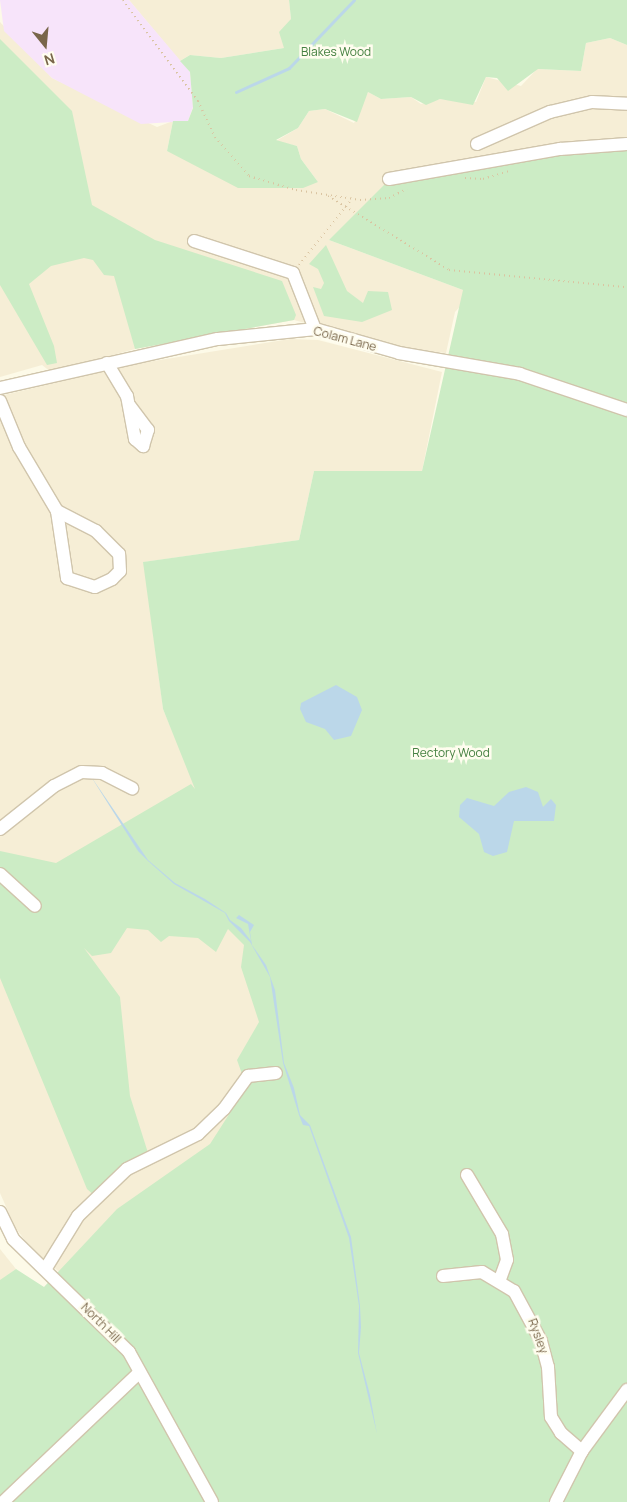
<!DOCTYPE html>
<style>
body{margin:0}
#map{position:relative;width:627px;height:1502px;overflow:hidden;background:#fdfae8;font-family:Manrope,sans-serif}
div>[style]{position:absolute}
.residential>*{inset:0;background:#f6eed6}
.education>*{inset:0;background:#f7e4fa}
.green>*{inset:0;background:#ccecc5}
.water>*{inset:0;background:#bbd7e9}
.stream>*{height:3px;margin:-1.5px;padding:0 1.5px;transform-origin:1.5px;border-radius:1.5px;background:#bbd7e9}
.path>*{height:2px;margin-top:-1px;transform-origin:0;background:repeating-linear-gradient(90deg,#dac4a1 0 1px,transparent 0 5px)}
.roads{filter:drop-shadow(1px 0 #d0c5ac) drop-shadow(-1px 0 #d0c5ac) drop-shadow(0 1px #d0c5ac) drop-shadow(0 -1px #d0c5ac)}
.minor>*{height:12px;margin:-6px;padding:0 6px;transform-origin:6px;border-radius:6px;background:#fff}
span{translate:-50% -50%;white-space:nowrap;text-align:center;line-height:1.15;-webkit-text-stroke:5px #fffdef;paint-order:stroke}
.park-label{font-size:12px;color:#458041}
.street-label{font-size:12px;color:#79664a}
.north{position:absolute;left:20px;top:20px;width:50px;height:50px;-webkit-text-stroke:4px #fffdef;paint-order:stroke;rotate:163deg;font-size:14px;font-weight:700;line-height:20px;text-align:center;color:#79664a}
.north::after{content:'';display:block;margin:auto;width:18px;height:22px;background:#79664a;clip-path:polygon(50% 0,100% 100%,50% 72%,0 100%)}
</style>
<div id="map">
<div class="residential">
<i style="clip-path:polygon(129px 0,289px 0,291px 19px,284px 48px,221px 58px,190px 55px,180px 61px)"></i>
<i style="clip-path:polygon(0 22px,52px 78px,157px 127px,173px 121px,167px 151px,318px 182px,301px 159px,297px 146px,276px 141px,298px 128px,309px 111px,325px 109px,354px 123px,368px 92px,381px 99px,411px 97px,421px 104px,440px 99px,476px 102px,486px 77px,521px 86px,537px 69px,581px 71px,586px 43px,610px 38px,627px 45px,627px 146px,329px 240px,463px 290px,464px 302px,455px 312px,446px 353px,399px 348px,294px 320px,135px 349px,51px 372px,42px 365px,0 377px)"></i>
<i style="clip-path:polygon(290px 339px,318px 340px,442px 372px,422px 471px,314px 471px,299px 540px,144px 562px,163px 709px,279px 984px,281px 1035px,299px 1105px,317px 1121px,458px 1071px,627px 1502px,284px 1502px,71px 1282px,30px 1247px,15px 1227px,0 1193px,0 396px,135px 364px)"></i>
<i style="clip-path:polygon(0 1249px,16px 1269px,0 1281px)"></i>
</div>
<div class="education">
<i style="clip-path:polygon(0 0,129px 0,190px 72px,193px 107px,188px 121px,141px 124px,52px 78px,4px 31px)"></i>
</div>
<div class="green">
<i style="clip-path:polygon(289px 0,627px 0,627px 45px,610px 38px,586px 43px,581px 71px,538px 69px,508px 91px,497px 78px,486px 77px,473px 105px,440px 99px,426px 105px,411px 97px,381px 99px,368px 92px,357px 122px,325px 109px,309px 111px,298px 128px,276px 140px,297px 146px,301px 159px,318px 182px,303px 188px,238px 188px,167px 151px,173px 121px,188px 121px,193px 108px,190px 72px,180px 61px,190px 55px,221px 58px,284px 48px,279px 32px,291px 19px)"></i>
<i style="clip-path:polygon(0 39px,72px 111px,92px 205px,155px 240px,282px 281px,296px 315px,294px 320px,135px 349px,114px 276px,104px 275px,93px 260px,84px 258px,51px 266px,29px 284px,54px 346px,57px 363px,47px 365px,0 285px)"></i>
<i style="clip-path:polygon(627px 149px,627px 1502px,0 1502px,0 1280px,16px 1269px,44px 1287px,117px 1209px,210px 1144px,235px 1105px,242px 1074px,237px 1060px,259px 1022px,241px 967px,244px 945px,228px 929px,216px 952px,198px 938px,169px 936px,161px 942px,148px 930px,127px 928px,111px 953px,92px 956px,84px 948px,120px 997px,130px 1096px,149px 1156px,96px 1197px,87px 1189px,0 978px,0 851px,56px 863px,191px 784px,195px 789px,163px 709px,143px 562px,299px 540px,314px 471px,422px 471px,463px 290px,329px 240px,384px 185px,537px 157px)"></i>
<i style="clip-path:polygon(326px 245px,347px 291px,363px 303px,368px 291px,388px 292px,392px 310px,362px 322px,324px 316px,313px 287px,321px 289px,324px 283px,318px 269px,309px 264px)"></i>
</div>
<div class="water">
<i style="clip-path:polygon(336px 685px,357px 697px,362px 710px,351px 736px,334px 740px,325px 729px,306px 722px,300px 709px,301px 703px)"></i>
<i style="clip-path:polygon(90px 775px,148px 860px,175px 883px,205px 899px,226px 913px,230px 920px,241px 928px,251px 941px,248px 924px,236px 918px,239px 915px,254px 925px,250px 932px,252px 945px,266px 965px,275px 990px,284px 1063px,294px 1088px,300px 1115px,310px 1125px,351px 1237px,360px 1306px,361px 1327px,359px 1353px,370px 1395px,377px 1434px,358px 1353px,359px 1306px,349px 1238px,309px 1126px,303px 1125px,299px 1115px,283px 1063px,270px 977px,250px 942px,229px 921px,225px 913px,174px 884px,148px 861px,138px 851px)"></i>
<i style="clip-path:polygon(526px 787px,538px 792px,543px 807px,551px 799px,556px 805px,554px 821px,514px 821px,507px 852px,493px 856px,484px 852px,479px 834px,459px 817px,460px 805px,467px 798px,494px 806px,509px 792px)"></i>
</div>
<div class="stream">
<i style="left:236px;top:92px;width:58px;rotate:-24.4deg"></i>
<i style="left:289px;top:68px;width:94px;rotate:-46.3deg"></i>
</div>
<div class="path">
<i style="left:123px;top:0;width:126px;rotate:53.4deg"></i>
<i style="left:198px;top:101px;width:40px;rotate:65deg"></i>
<i style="left:215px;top:137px;width:52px;rotate:48.9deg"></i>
<i style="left:249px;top:176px;width:49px;rotate:16.6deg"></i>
<i style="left:296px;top:190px;width:65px;rotate:8.9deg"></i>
<i style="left:360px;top:200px;width:29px;rotate:-4deg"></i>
<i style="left:389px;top:198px;width:20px;rotate:-27deg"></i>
<i style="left:465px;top:178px;width:18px;rotate:3deg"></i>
<i style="left:483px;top:179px;width:27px;rotate:-17deg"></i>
<i style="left:328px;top:196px;width:142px;rotate:31.4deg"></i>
<i style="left:449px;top:270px;width:179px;rotate:5.5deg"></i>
<i style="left:299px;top:265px;width:83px;rotate:-51.3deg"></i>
</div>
<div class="roads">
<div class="minor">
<i style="left:477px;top:144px;width:80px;rotate:-23.7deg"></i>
<i style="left:550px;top:112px;width:43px;rotate:-13.4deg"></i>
<i style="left:592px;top:102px;width:35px;rotate:3deg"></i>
<i style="left:389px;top:179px;width:174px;rotate:-10deg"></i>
<i style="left:560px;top:149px;width:67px;rotate:-4.3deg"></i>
<i style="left:194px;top:241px;width:104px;rotate:17.9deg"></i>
<i style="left:293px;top:273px;width:60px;rotate:68.6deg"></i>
<i style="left:107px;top:363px;width:39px;rotate:59deg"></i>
<i style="left:127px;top:396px;width:44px;rotate:79.5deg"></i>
<i style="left:135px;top:439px;width:11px;rotate:41deg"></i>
<i style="left:143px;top:446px;width:17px;rotate:-73deg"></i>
<i style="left:148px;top:430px;width:30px;rotate:-127deg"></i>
<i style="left:0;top:388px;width:223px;rotate:-12.7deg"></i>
<i style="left:218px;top:339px;width:98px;rotate:-5.9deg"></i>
<i style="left:315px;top:329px;width:87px;rotate:15.9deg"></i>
<i style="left:399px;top:353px;width:123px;rotate:9.8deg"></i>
<i style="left:520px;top:374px;width:113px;rotate:18.6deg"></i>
<i style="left:0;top:401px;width:50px;rotate:67.6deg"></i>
<i style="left:19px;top:447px;width:74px;rotate:59.3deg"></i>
<i style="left:57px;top:511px;width:68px;rotate:81.5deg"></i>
<i style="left:67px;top:578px;width:29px;rotate:18deg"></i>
<i style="left:95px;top:587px;width:19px;rotate:-25deg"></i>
<i style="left:112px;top:579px;width:11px;rotate:-45deg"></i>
<i style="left:120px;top:571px;width:17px;rotate:-93deg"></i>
<i style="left:119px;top:554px;width:33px;rotate:-135deg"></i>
<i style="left:96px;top:531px;width:44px;rotate:-152.9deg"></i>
<i style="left:0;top:829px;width:69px;rotate:-38.5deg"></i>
<i style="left:54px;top:786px;width:31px;rotate:-27deg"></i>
<i style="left:82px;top:772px;width:20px;rotate:3deg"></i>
<i style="left:102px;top:773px;width:34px;rotate:27deg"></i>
<i style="left:0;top:874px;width:47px;rotate:42.4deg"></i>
<i style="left:467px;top:1175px;width:69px;rotate:59.3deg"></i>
<i style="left:502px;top:1234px;width:26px;rotate:79deg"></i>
<i style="left:507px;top:1260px;width:20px;rotate:110deg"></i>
<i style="left:0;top:1212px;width:30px;rotate:64deg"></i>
<i style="left:13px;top:1239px;width:162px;rotate:44.2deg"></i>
<i style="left:129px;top:1352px;width:171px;rotate:61deg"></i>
<i style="left:46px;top:1268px;width:61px;rotate:-58.4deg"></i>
<i style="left:78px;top:1216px;width:68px;rotate:-43.8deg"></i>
<i style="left:127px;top:1169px;width:79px;rotate:-26.2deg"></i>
<i style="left:198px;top:1134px;width:36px;rotate:-44deg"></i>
<i style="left:224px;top:1109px;width:41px;rotate:-54deg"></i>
<i style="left:248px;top:1076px;width:28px;rotate:-6deg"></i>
<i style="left:443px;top:1276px;width:39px;rotate:-6deg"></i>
<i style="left:482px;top:1272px;width:37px;rotate:31deg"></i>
<i style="left:514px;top:1291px;width:57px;rotate:61.6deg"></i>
<i style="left:541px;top:1341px;width:27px;rotate:75deg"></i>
<i style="left:548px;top:1367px;width:50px;rotate:86.6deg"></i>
<i style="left:551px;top:1417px;width:19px;rotate:58deg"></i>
<i style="left:561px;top:1433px;width:28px;rotate:41deg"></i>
<i style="left:3px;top:1502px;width:186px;rotate:-43.5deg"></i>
<i style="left:556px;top:1502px;width:57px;rotate:-63deg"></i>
<i style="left:582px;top:1451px;width:76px;rotate:-53.6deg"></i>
</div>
</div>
<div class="park-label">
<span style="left:336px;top:52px">Blakes Wood</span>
<span style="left:451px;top:753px">Rectory Wood</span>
</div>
<div class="street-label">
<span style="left:345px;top:339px;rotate:15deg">Colam Lane</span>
<span style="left:101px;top:1323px;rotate:45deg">North Hill</span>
<span style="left:538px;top:1336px;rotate:70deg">Rysley</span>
</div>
<div class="north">N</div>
</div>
